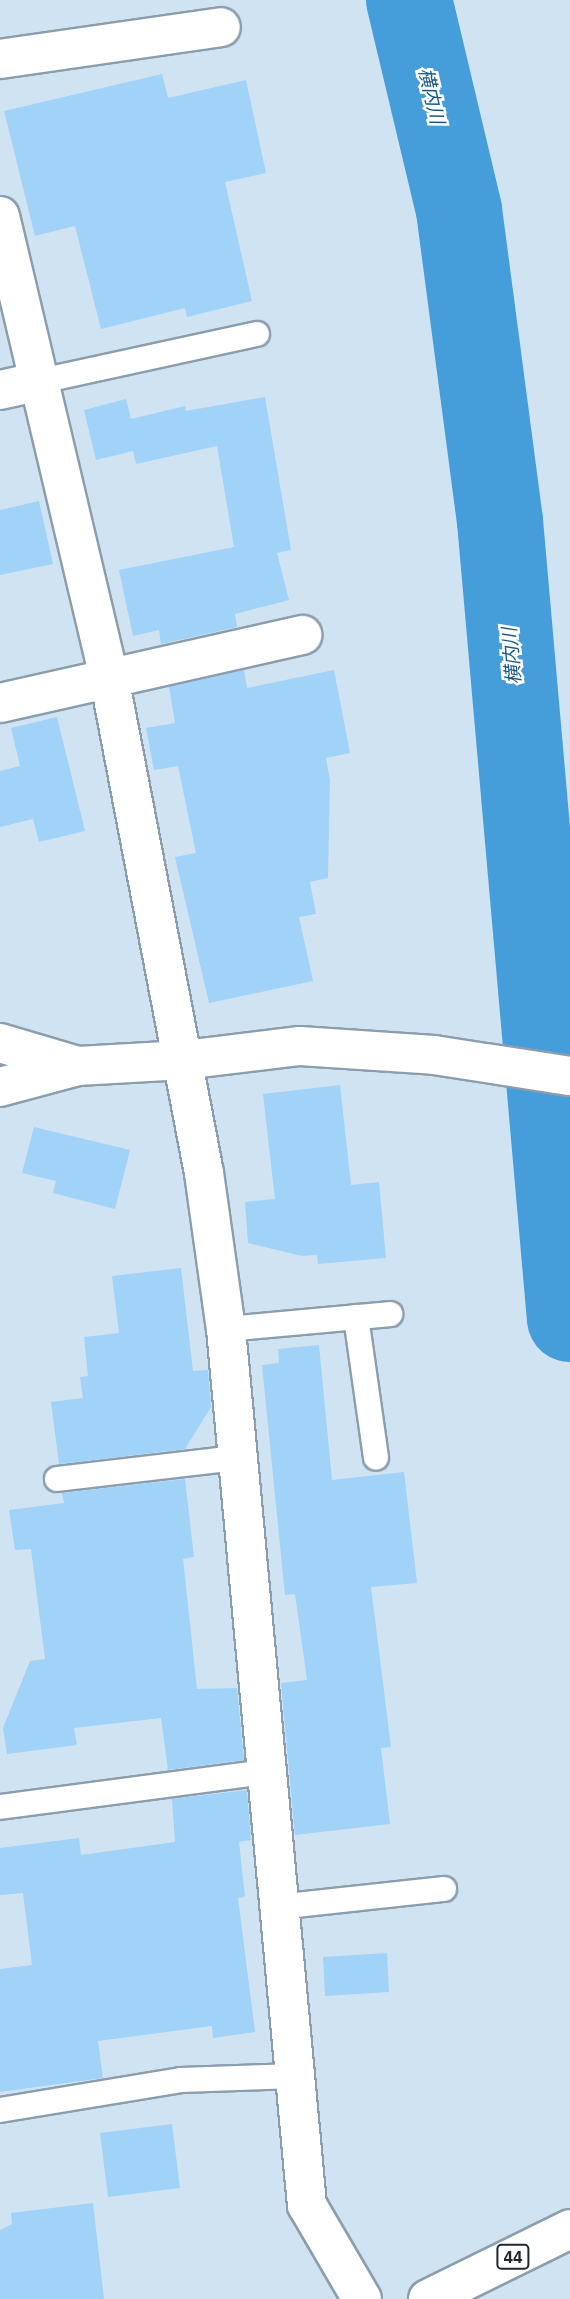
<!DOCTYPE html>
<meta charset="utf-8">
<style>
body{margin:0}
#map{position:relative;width:570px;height:2299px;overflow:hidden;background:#d0e3f3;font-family:"IBM Plex Sans","Noto Sans JP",sans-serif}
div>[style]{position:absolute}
.river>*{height:86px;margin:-43px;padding:0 43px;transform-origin:43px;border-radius:43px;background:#459dda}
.building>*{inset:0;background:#a1d2f8}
.roads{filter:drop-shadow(2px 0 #8b9ead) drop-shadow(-2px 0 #8b9ead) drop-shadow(0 2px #8b9ead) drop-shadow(0 -2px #8b9ead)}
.service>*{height:24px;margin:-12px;padding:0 12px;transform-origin:12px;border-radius:12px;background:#fff}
.minor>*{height:38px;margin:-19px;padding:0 19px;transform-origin:19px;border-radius:19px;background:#fff}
.primary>*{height:38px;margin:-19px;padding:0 19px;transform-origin:19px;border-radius:19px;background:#fff}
span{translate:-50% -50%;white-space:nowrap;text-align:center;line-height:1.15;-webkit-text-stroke:5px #fff;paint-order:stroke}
.shield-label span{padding:2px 5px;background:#fff;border:2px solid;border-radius:5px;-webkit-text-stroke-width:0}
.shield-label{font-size:16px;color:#20272d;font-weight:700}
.water-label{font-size:19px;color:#195982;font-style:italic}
</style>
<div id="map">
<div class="river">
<i style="left:409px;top:0;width:216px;rotate:76.6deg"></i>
<i style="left:459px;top:210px;width:314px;rotate:82.5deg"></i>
<i style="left:500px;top:521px;width:801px;rotate:84.99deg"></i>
</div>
<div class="building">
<i style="clip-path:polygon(162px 74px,168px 98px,246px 80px,266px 173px,225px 182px,252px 301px,187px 317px,185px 308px,101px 329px,75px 226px,35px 236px,4px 111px)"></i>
<i style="clip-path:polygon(265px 397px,291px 550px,277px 553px,289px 600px,235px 614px,237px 627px,161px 644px,159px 630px,133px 636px,119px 570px,234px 547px,217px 446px,136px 464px,133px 451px,96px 460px,84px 410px,126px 399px,131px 419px,185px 406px,186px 411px)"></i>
<i style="clip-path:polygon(39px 501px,53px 564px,0 575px,0 510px)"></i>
<i style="clip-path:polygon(244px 670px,247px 688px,334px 670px,350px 753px,326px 758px,330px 780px,328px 878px,310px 882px,316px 914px,299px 917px,313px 981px,209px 1003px,175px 857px,196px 853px,178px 766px,154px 770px,146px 728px,175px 723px,169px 687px)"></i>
<i style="clip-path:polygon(57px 717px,85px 831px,39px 842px,33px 819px,0 827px,0 771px,20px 766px,11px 728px)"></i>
<i style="clip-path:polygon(340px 1085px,351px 1185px,379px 1182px,386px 1258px,318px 1264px,317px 1255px,302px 1256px,248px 1243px,245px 1202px,275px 1199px,263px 1094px)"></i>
<i style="clip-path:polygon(34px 1127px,130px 1150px,115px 1209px,53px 1193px,56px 1181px,22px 1173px)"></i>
<i style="clip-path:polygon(181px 1268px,193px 1371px,208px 1370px,211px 1407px,185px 1449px,59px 1464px,51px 1402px,83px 1398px,80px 1377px,88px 1376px,84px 1337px,119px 1333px,112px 1276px)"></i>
<i style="clip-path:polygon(319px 1345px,332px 1480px,404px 1472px,417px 1583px,371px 1587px,391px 1747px,381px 1748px,390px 1824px,295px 1835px,281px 1683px,307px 1680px,295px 1594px,285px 1595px,262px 1365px,279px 1363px,278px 1349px)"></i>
<i style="clip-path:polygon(185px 1479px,194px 1557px,183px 1559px,197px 1689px,237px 1688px,244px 1760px,168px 1770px,161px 1718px,74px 1728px,77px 1745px,7px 1754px,3px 1728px,30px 1661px,45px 1659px,31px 1549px,15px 1550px,9px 1510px,64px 1503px,62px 1493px)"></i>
<i style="clip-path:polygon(247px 1790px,251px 1840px,239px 1842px,245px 1897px,238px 1898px,255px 2032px,213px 2038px,212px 2026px,98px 2041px,103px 2078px,0 2092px,0 1969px,32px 1965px,23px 1893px,0 1895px,0 1848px,79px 1838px,81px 1855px,175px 1842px,172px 1799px)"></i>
<i style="clip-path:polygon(387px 1953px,389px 1992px,325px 1996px,323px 1957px)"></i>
<i style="clip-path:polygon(172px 2124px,180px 2188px,108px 2197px,100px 2133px)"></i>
<i style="clip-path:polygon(93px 2203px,104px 2299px,0 2299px,0 2230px,12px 2224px,11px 2213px)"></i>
</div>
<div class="roads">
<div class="service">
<i style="left:41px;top:381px;width:221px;rotate:-12.3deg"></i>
<i style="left:356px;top:1317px;width:142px;rotate:81.9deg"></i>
<i style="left:226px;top:1329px;width:165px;rotate:-5.2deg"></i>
<i style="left:57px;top:1479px;width:181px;rotate:-6.7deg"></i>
<i style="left:0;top:1807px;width:268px;rotate:-7.5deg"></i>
<i style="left:278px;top:1907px;width:167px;rotate:-6.2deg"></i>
<i style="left:0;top:2110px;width:183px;rotate:-9.4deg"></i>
<i style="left:181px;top:2080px;width:114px;rotate:-2deg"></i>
</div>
<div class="minor">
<i style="left:0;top:59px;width:223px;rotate:-8.2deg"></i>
<i style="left:0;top:216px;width:474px;rotate:76.7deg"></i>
<i style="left:109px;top:677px;width:505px;rotate:79.16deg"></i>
<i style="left:204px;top:1173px;width:158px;rotate:82deg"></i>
<i style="left:226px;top:1329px;width:880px;rotate:84.72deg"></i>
<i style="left:307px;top:2205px;width:109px;rotate:59.7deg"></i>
<i style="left:0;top:390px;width:42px;rotate:-12.4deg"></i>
<i style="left:0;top:703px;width:310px;rotate:-12.7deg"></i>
<i style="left:0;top:1043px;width:81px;rotate:16.4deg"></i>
<i style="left:0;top:1087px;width:81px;rotate:-15.1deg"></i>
<i style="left:78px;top:1066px;width:106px;rotate:-3.2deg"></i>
<i style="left:184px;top:1060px;width:117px;rotate:-6.9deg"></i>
<i style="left:300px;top:1046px;width:134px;rotate:3.8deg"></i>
<i style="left:434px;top:1055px;width:138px;rotate:8.8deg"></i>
</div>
<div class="primary">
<i style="left:428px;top:2299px;width:158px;rotate:-26.2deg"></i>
</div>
</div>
<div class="shield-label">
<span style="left:513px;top:2257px">44</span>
</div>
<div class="water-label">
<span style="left:431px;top:96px;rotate:77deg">横内川</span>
<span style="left:512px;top:656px;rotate:-95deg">横内川</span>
</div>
</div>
